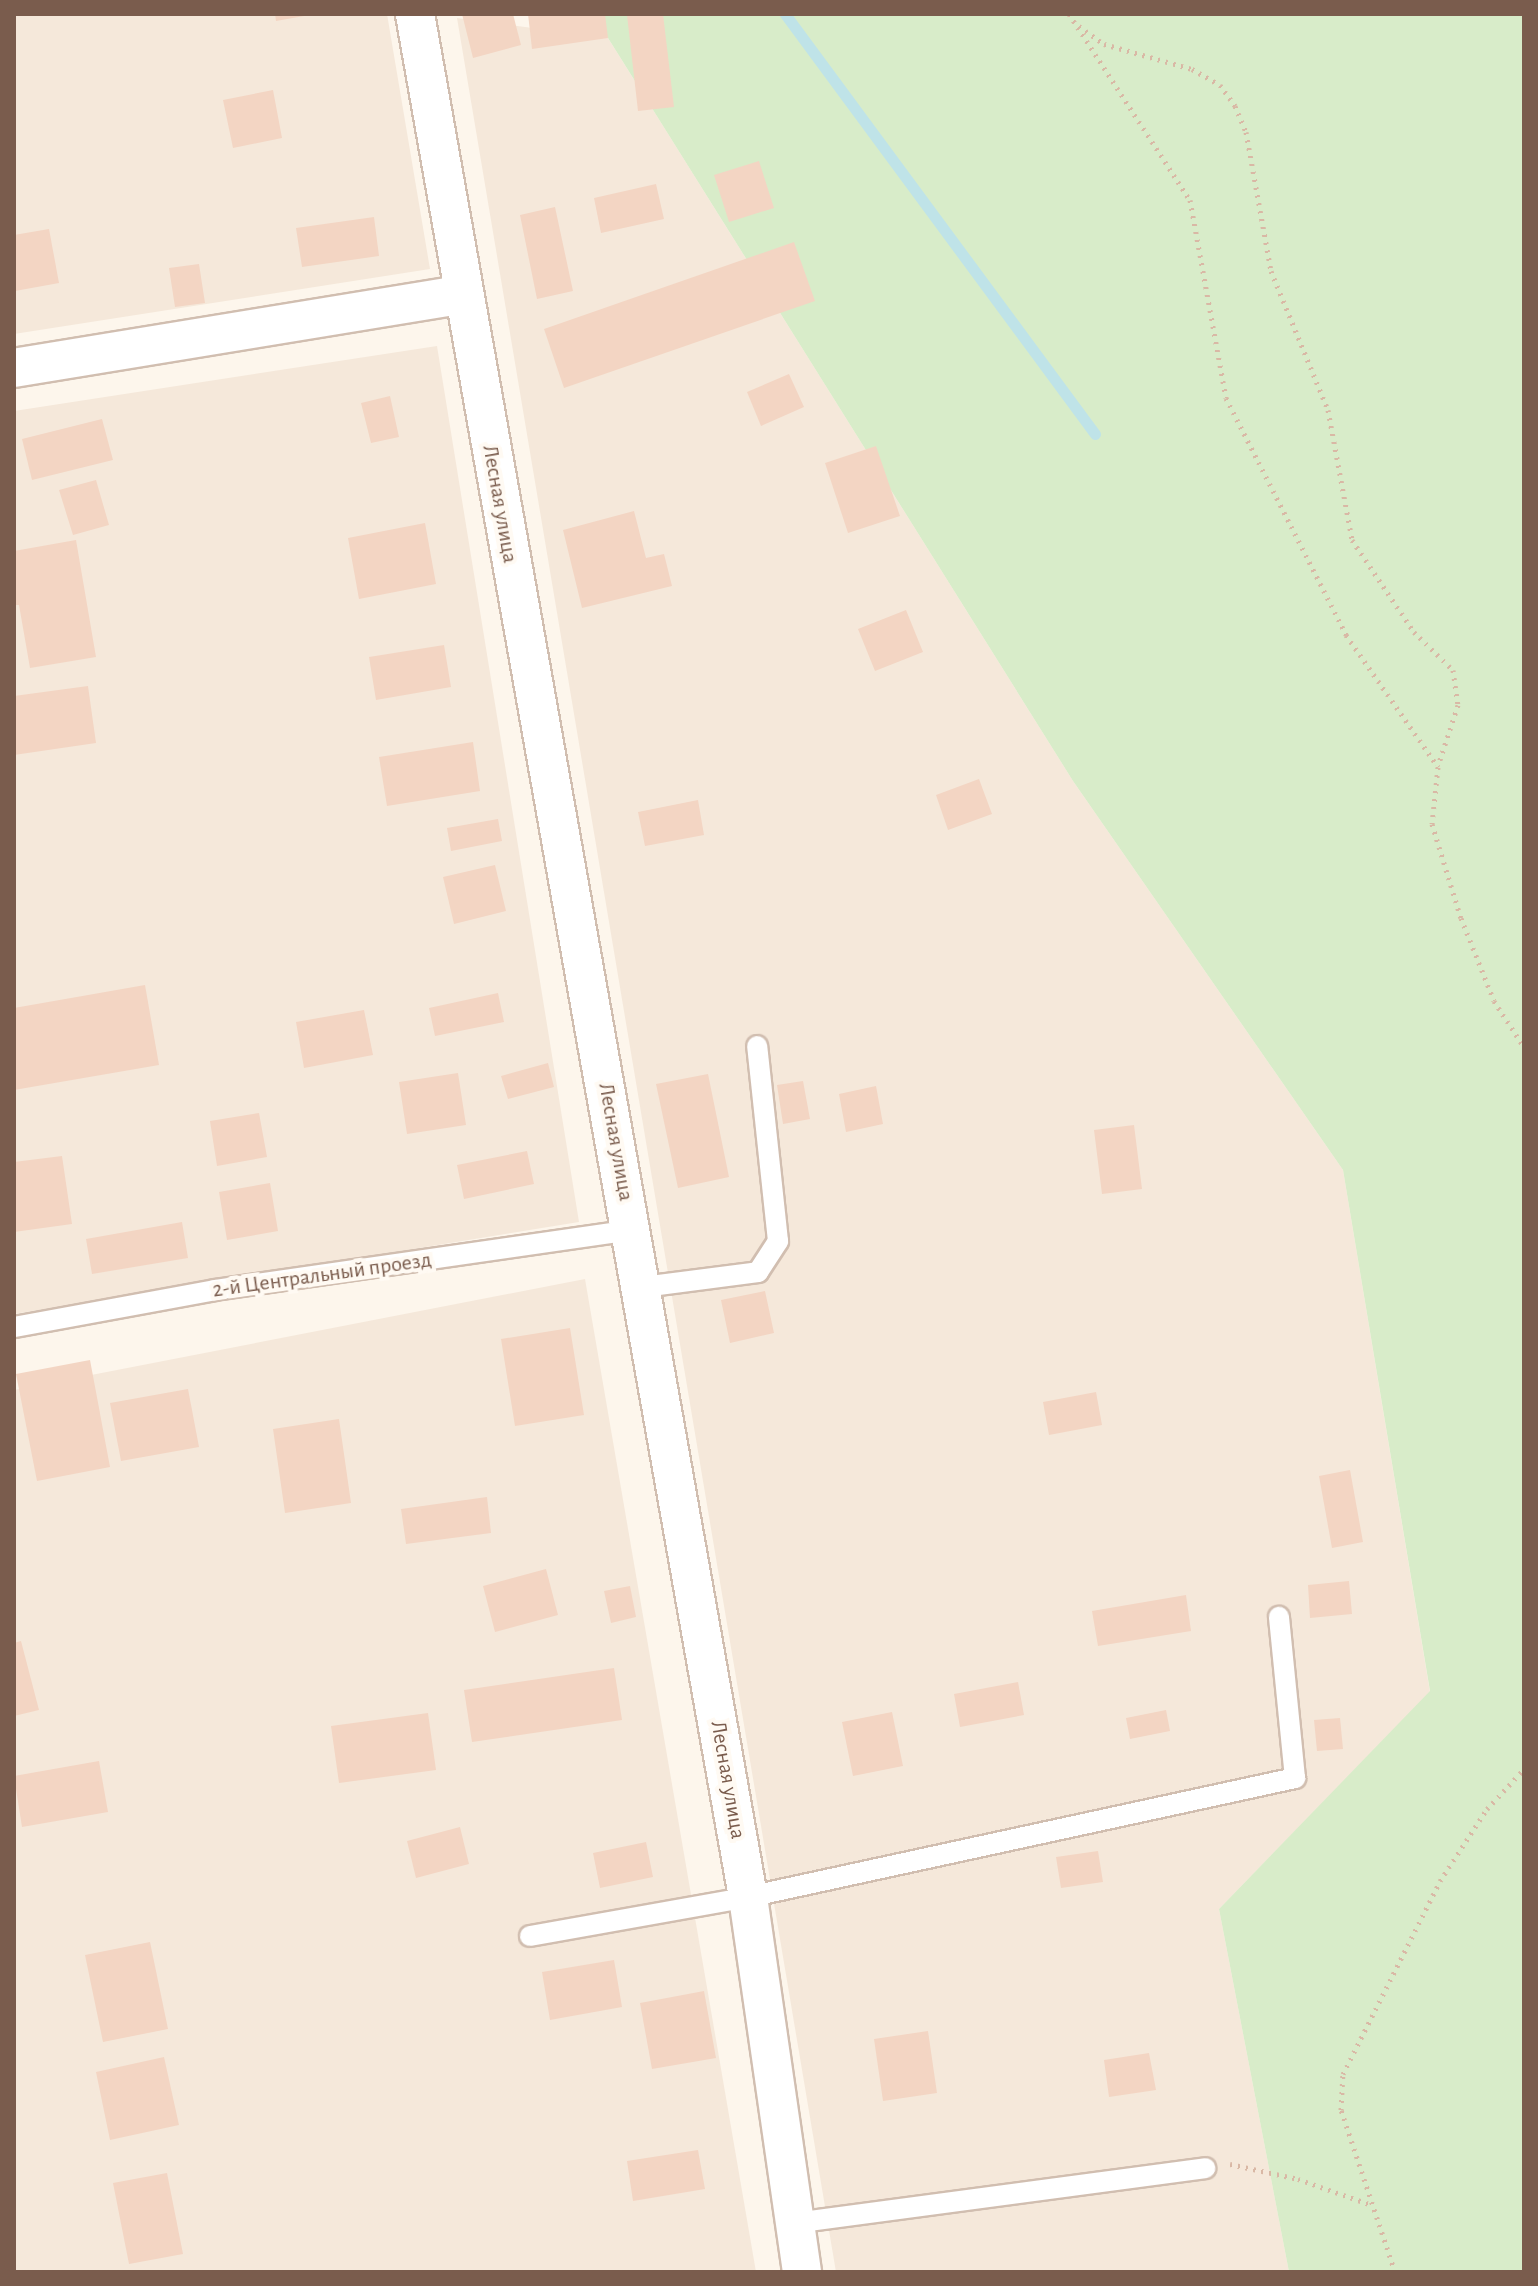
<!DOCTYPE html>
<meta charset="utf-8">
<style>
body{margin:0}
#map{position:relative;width:1538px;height:2286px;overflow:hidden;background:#fdf6ec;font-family:"Alegreya Sans",sans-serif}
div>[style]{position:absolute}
.residential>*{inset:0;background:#f5e8da}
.green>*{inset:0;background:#d8ecc9}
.stream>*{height:11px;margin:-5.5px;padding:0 5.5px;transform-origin:5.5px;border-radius:5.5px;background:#bfe3e8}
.building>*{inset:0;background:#f3d5c3}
.path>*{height:5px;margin-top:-2.5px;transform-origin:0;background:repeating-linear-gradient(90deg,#d9b8a5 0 2px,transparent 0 8px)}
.roads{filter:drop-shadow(2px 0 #d1beb0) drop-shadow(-2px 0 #d1beb0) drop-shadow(0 2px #d1beb0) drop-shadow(0 -2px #d1beb0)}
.lane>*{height:20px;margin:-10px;padding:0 10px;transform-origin:10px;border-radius:10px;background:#fff}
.street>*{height:38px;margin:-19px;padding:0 19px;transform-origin:19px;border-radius:19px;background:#fff}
span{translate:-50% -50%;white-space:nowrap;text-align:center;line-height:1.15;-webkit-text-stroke:8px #fffaf3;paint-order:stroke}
.street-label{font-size:22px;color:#7a5c4d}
.frame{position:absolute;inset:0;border:16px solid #7a5c4d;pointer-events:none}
</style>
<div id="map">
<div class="residential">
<i style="clip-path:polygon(14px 14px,387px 14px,430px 269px,14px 334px)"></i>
<i style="clip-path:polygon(457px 18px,608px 38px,1073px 781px,1343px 1170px,1430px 1692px,1219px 1909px,1289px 2272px,836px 2272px)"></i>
<i style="clip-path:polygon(437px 346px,579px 1222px,14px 1314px,14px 411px)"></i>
<i style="clip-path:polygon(585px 1279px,756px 2272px,14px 2272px,14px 1390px)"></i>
</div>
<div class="green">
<i style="clip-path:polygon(593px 14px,1524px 14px,1524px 2272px,1289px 2272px,1219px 1909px,1430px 1691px,1343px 1170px,1073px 781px)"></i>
</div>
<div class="stream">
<i style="left:785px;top:14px;width:522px;rotate:53.57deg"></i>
</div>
<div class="building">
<i style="clip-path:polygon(275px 14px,304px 14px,304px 16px,276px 21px)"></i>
<i style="clip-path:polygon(462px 14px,513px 14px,521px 45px,473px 58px)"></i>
<i style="clip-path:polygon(528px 14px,605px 14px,608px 38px,532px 49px)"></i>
<i style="clip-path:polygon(663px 14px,674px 107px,638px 111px,627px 15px)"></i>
<i style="clip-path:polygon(273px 90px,282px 138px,233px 148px,223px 100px)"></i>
<i style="clip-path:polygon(759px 161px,774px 208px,729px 222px,714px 175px)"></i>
<i style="clip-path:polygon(656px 184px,664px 219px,601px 233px,594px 198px)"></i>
<i style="clip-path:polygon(555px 207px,573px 291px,537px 299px,520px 215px)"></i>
<i style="clip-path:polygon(374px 217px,379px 256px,302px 267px,296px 228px)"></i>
<i style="clip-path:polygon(49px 229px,59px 283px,15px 291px,14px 235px)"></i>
<i style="clip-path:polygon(794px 242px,815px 301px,564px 388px,544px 329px)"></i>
<i style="clip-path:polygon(199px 264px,205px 303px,175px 307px,169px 268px)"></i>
<i style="clip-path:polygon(789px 374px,804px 407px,761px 426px,747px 392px)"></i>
<i style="clip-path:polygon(390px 396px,399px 437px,371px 443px,361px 403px)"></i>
<i style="clip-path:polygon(102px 419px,113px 460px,32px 480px,22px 439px)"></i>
<i style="clip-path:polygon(876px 446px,900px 516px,848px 533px,825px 463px)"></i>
<i style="clip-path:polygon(96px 480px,109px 525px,73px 535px,59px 490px)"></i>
<i style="clip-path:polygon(634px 511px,646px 558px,664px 554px,672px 586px,582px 608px,563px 530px)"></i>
<i style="clip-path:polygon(425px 523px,436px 584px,359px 599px,348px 538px)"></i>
<i style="clip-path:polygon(76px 540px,96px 657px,30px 668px,19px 605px,14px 605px,14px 551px)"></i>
<i style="clip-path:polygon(906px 610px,923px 652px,875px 671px,858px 629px)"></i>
<i style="clip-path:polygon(444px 645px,451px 687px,376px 700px,369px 657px)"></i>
<i style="clip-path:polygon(88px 686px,96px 743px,14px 755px,14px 696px)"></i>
<i style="clip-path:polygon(473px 742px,480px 791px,387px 806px,379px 757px)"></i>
<i style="clip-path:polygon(979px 779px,992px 814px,948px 830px,936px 795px)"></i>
<i style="clip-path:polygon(698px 800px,704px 835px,645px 846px,638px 812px)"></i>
<i style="clip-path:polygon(498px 819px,502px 841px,451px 851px,447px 828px)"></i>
<i style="clip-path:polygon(495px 865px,506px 911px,454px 924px,443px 877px)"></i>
<i style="clip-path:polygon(145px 985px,159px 1065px,14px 1090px,14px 1008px)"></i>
<i style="clip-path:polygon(498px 993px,504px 1022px,435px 1036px,429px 1008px)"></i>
<i style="clip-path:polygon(364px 1010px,373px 1055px,304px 1068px,296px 1022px)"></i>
<i style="clip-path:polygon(548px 1063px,554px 1087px,508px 1099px,501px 1076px)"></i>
<i style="clip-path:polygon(458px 1073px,466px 1125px,407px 1134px,399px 1082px)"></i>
<i style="clip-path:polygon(708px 1074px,729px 1177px,678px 1188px,656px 1084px)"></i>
<i style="clip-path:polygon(803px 1081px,810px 1119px,783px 1124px,777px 1085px)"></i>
<i style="clip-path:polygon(876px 1086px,883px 1124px,846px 1132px,839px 1094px)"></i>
<i style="clip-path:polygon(259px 1113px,267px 1157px,217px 1166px,210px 1121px)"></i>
<i style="clip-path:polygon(1134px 1125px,1142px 1189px,1102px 1194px,1094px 1130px)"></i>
<i style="clip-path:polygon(527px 1151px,534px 1184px,464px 1199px,457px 1165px)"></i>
<i style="clip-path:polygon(62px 1156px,72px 1224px,14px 1232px,14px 1162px)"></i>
<i style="clip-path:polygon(270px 1183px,278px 1231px,227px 1240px,219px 1192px)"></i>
<i style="clip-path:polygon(182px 1222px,188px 1258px,92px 1274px,86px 1239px)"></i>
<i style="clip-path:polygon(765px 1291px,774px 1333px,730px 1343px,721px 1300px)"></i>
<i style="clip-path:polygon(570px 1328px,584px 1415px,515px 1426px,501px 1339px)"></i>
<i style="clip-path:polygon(90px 1360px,110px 1467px,37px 1481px,16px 1374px)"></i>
<i style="clip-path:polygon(188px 1389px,199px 1447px,121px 1461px,110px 1403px)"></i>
<i style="clip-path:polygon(1096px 1392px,1102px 1425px,1049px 1435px,1043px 1402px)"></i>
<i style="clip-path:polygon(339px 1419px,351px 1503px,285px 1513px,273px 1429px)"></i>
<i style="clip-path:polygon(1350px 1470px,1363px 1542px,1332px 1548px,1319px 1476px)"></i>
<i style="clip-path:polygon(487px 1497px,491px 1533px,406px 1544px,401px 1509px)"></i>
<i style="clip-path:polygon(546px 1569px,558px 1615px,495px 1632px,483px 1586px)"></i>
<i style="clip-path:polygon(1349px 1581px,1352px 1614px,1310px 1618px,1308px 1585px)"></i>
<i style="clip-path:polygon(630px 1586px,636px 1617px,611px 1623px,604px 1591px)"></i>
<i style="clip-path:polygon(1186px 1595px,1191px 1631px,1098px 1646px,1092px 1611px)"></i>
<i style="clip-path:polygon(21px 1641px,39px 1710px,14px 1716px,14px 1643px)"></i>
<i style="clip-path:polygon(614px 1668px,622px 1720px,472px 1742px,464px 1690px)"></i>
<i style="clip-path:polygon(1018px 1682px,1024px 1715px,960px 1727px,954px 1694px)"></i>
<i style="clip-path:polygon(1166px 1710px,1170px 1731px,1130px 1739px,1126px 1718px)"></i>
<i style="clip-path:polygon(892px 1712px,903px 1766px,853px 1776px,842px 1722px)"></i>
<i style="clip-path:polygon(428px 1713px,436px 1770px,339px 1783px,331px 1726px)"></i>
<i style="clip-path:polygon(1340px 1718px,1343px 1749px,1317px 1751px,1314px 1720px)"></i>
<i style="clip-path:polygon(99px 1761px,108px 1812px,22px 1827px,14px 1776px)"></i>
<i style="clip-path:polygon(460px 1827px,469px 1864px,416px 1878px,407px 1841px)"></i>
<i style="clip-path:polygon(646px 1842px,653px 1877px,600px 1888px,593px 1853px)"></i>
<i style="clip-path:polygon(1098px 1851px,1103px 1882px,1061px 1888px,1056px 1857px)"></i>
<i style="clip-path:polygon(150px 1942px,168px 2029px,103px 2042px,85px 1955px)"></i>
<i style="clip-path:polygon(614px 1960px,622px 2007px,550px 2020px,542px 1972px)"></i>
<i style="clip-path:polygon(704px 1991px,716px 2058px,652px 2069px,640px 2003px)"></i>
<i style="clip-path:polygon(928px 2031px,937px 2093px,883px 2101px,874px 2039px)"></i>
<i style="clip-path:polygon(1149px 2053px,1156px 2090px,1109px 2097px,1104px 2060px)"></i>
<i style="clip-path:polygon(164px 2057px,179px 2125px,110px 2140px,96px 2072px)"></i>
<i style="clip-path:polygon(698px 2150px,705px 2189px,633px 2201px,627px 2161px)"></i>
<i style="clip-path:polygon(167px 2173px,183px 2254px,129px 2264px,113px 2183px)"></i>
</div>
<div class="path">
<i style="left:1069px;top:14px;width:222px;rotate:57deg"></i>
<i style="left:1190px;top:200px;width:201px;rotate:79.7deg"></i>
<i style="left:1226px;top:398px;width:266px;rotate:63.1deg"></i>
<i style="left:1346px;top:635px;width:161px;rotate:55.1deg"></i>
<i style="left:1438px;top:767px;width:57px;rotate:96deg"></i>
<i style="left:1432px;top:824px;width:98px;rotate:72.9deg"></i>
<i style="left:1461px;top:918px;width:89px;rotate:68.3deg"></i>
<i style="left:1494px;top:1001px;width:55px;rotate:56.9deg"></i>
<i style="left:1079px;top:26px;width:31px;rotate:36deg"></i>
<i style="left:1104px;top:44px;width:91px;rotate:15.9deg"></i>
<i style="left:1192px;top:69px;width:32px;rotate:30deg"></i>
<i style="left:1220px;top:85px;width:26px;rotate:54deg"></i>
<i style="left:1235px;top:106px;width:28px;rotate:67deg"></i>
<i style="left:1246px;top:132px;width:141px;rotate:79.8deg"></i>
<i style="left:1271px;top:271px;width:150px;rotate:67.7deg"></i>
<i style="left:1328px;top:410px;width:132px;rotate:79.5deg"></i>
<i style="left:1352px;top:540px;width:111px;rotate:56deg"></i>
<i style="left:1414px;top:632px;width:54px;rotate:44.3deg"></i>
<i style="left:1453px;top:670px;width:35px;rotate:82deg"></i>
<i style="left:1458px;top:705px;width:64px;rotate:108.2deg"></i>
<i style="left:1230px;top:2164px;width:70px;rotate:12.4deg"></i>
<i style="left:1298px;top:2179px;width:78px;rotate:19.4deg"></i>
<i style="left:1395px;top:2272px;width:171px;rotate:-108.4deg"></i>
<i style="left:1341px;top:2110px;width:36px;rotate:-87deg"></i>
<i style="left:1343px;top:2074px;width:216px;rotate:-63.3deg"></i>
<i style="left:1440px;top:1881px;width:86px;rotate:-56.9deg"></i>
<i style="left:1487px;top:1809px;width:54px;rotate:-47.2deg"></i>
</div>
<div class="roads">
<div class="lane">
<i style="left:643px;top:1287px;width:116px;rotate:-7.4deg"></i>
<i style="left:758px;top:1272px;width:37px;rotate:-57deg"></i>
<i style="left:778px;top:1241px;width:196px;rotate:-96.1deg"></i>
<i style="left:14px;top:1327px;width:204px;rotate:-10.4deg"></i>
<i style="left:215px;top:1290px;width:421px;rotate:-8.2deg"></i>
<i style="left:530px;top:1936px;width:221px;rotate:-10.1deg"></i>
<i style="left:748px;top:1897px;width:560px;rotate:-12.27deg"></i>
<i style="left:1295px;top:1778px;width:162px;rotate:-95.7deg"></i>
<i style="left:794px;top:2223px;width:415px;rotate:-7.6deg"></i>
</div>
<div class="street">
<i style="left:415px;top:14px;width:1912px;rotate:79.97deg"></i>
<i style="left:748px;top:1897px;width:379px;rotate:81.8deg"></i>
<i style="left:14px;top:368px;width:454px;rotate:-9.3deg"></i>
</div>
</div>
<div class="street-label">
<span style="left:500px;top:504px;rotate:80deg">Лесная улица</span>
<span style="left:616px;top:1142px;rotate:80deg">Лесная улица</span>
<span style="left:322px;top:1275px;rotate:-8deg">2-й Центральный проезд</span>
<span style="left:728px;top:1780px;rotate:80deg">Лесная улица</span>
</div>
<div class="frame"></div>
</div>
